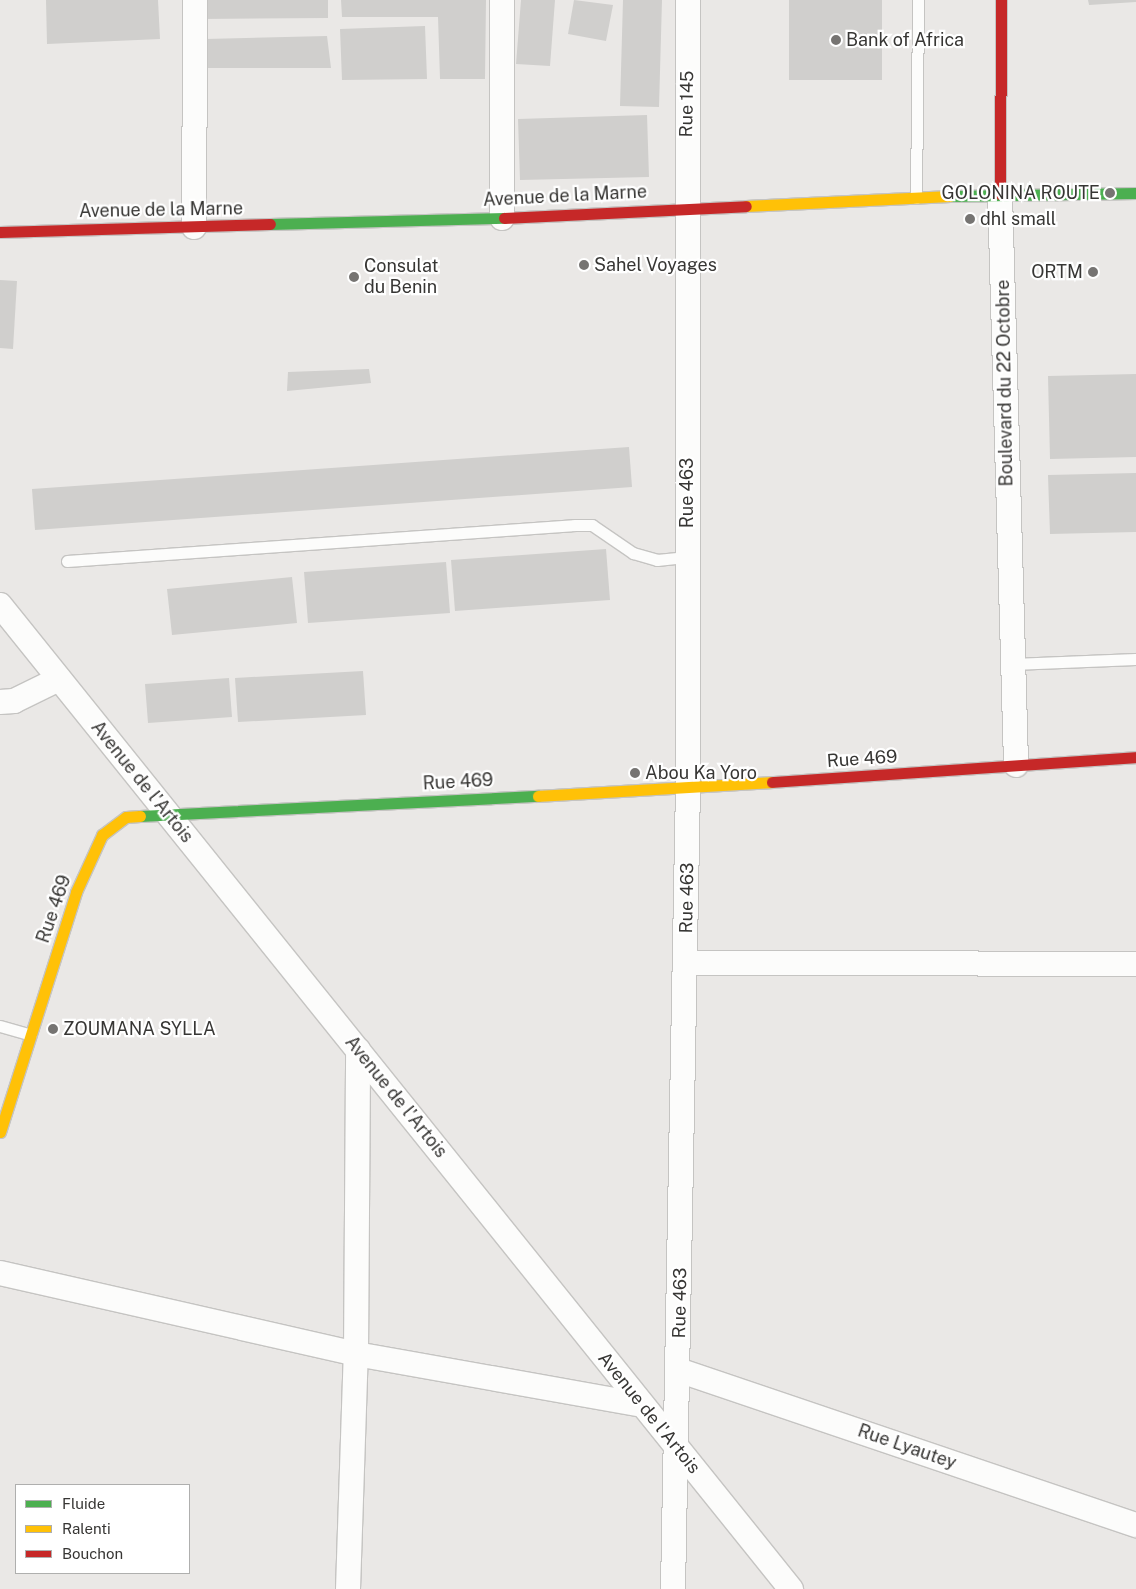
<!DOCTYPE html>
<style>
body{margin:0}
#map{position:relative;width:1136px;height:1589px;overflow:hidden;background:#eae8e6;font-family:"Public Sans",sans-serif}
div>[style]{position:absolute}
.building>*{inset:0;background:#d0cfcd}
.roads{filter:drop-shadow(1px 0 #c5c4c2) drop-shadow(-1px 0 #c5c4c2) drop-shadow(0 1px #c5c4c2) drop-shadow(0 -1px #c5c4c2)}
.lane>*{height:11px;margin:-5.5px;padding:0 5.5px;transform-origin:5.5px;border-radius:5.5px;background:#fcfcfb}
.street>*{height:24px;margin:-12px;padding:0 12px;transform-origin:12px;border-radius:12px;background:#fcfcfb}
.fast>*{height:11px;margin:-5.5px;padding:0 5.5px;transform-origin:5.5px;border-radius:5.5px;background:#4caf50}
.slow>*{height:11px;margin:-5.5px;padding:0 5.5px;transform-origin:5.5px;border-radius:5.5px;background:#ffc107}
.jam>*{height:11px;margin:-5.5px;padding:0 5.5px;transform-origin:5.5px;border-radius:5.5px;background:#c62828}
.dots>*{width:14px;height:14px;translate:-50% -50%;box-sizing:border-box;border:2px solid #fff;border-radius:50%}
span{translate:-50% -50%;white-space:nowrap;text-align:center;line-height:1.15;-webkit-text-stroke:4.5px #fff;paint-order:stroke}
.poi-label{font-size:18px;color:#373634}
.left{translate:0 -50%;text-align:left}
.right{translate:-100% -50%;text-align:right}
.street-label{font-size:18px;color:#373634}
.legend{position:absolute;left:15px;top:1484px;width:175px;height:90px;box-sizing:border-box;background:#fff;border:1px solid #afafae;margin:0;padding:6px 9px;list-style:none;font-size:15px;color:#373634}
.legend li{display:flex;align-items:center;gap:10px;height:25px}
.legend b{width:25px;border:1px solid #afafae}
</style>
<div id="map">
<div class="building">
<i style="clip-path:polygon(46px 0,158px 0,160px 39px,47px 44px)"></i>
<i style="clip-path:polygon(200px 0,328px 0,328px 18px,200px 19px)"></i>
<i style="clip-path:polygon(341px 0,486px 0,485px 79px,440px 79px,438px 17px,342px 17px)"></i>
<i style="clip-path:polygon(521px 0,555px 0,550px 66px,516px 64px)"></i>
<i style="clip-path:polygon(574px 0,613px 5px,606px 41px,568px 34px)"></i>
<i style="clip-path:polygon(623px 0,662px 0,659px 107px,620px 106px)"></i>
<i style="clip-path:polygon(789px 0,882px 0,882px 80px,789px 80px)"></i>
<i style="clip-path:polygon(1088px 0,1136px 0,1136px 2px,1089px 5px)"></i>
<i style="clip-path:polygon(425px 26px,427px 79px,342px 80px,340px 29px)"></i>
<i style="clip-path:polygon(327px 36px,331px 68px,205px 68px,205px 39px)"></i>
<i style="clip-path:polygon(647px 115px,649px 177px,520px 180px,518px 119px)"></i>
<i style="clip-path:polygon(0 280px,17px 281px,13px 349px,0 348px)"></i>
<i style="clip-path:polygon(369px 369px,371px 383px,287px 391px,288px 372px)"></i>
<i style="clip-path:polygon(1136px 374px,1136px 457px,1050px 459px,1048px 376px)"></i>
<i style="clip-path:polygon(629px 447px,632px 487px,35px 530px,32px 489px)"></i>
<i style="clip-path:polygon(1136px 473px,1136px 532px,1050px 534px,1048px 475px)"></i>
<i style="clip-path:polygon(606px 549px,610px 600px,455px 611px,451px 560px)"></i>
<i style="clip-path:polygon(446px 562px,450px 613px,308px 623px,304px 572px)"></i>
<i style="clip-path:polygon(292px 577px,297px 623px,172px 635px,167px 589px)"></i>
<i style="clip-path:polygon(363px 671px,366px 715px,238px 722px,235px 678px)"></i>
<i style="clip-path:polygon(229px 678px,232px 717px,148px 723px,145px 684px)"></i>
</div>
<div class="roads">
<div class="lane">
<i style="left:916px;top:198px;width:198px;rotate:-89.4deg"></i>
<i style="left:67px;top:561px;width:510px;rotate:-4.05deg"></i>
<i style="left:576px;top:525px;width:16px"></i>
<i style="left:592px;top:525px;width:50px;rotate:34.3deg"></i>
<i style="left:633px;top:553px;width:25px;rotate:16deg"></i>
<i style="left:657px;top:560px;width:30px;rotate:-6deg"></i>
<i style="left:1012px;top:664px;width:124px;rotate:-2.3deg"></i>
<i style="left:0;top:1026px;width:32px;rotate:16deg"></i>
</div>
<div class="street">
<i style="left:1000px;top:194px;width:571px;rotate:88.39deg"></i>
<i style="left:502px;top:218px;width:218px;rotate:-90deg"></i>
<i style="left:194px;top:227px;width:227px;rotate:-89.7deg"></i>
<i style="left:0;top:605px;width:1263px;rotate:51.21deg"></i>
<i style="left:0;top:702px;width:14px;rotate:-4deg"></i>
<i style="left:14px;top:701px;width:50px;rotate:-26.1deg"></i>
<i style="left:687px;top:963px;width:449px;rotate:0.1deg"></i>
<i style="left:0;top:1273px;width:365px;rotate:12.8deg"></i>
<i style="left:356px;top:1354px;width:291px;rotate:10.1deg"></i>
<i style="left:678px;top:1370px;width:484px;rotate:18.7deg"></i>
<i style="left:348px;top:1589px;width:235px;rotate:-88.1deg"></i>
<i style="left:356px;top:1354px;width:304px;rotate:-89.6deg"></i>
<i style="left:673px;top:1589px;width:801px;rotate:-88.93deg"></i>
<i style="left:688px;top:788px;width:788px;rotate:-90deg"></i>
</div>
<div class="fast">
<i style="left:950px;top:196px;width:186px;rotate:-0.9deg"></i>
<i style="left:270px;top:224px;width:234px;rotate:-1.5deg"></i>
<i style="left:140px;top:816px;width:399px;rotate:-2.9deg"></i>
</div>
<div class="slow">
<i style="left:746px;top:206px;width:204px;rotate:-2.8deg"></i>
<i style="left:538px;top:796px;width:234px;rotate:-3.4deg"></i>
<i style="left:0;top:1132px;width:252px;rotate:-72.4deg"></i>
<i style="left:76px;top:892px;width:63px;rotate:-65.5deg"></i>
<i style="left:102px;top:835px;width:30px;rotate:-37deg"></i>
<i style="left:126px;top:817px;width:14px;rotate:-4deg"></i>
</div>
<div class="jam">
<i style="left:1000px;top:194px;width:194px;rotate:-89.7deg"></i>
<i style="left:504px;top:218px;width:242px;rotate:-2.8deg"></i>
<i style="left:0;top:232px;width:270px;rotate:-1.7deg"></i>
<i style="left:772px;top:782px;width:365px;rotate:-3.9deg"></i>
</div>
</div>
<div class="dots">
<i style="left:836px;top:40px;background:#767472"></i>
<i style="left:1110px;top:193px;background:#767472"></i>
<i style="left:970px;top:219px;background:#767472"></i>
<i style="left:584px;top:265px;background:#767472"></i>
<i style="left:1093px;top:272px;background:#767472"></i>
<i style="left:354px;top:277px;background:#767472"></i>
<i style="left:635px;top:773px;background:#767472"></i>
<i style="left:53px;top:1029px;background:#767472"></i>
</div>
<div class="poi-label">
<span class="left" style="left:846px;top:40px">Bank of Africa</span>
<span class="right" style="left:1100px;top:193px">GOLONINA ROUTE</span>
<span class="left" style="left:980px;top:219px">dhl small</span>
<span class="left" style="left:594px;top:265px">Sahel Voyages</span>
<span class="left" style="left:364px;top:277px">Consulat<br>du Benin</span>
<span class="right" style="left:1083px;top:272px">ORTM</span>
<span class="left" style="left:645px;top:773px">Abou Ka Yoro</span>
<span class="left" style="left:63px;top:1029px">ZOUMANA SYLLA</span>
</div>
<div class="street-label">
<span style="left:687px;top:104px;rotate:-89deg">Rue 145</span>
<span style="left:565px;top:196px;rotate:-3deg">Avenue de la Marne</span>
<span style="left:161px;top:210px;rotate:-1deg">Avenue de la Marne</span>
<span style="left:1005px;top:383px;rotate:-91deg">Boulevard du 22 Octobre</span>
<span style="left:687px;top:493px;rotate:-90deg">Rue 463</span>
<span style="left:862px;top:759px;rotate:-4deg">Rue 469</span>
<span style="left:142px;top:782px;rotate:51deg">Avenue de l'Artois</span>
<span style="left:458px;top:782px;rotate:-3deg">Rue 469</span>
<span style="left:687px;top:898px;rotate:-89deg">Rue 463</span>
<span style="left:54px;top:909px;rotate:-71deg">Rue 469</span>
<span style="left:396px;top:1097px;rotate:51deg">Avenue de l'Artois</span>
<span style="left:680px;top:1303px;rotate:-89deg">Rue 463</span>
<span style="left:649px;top:1413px;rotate:51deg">Avenue de l'Artois</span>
<span style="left:907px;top:1447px;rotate:19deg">Rue Lyautey</span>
</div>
<ul class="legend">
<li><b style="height:6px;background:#4caf50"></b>Fluide</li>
<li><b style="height:6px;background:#ffc107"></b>Ralenti</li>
<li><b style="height:6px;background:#c62828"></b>Bouchon</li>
</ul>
</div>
